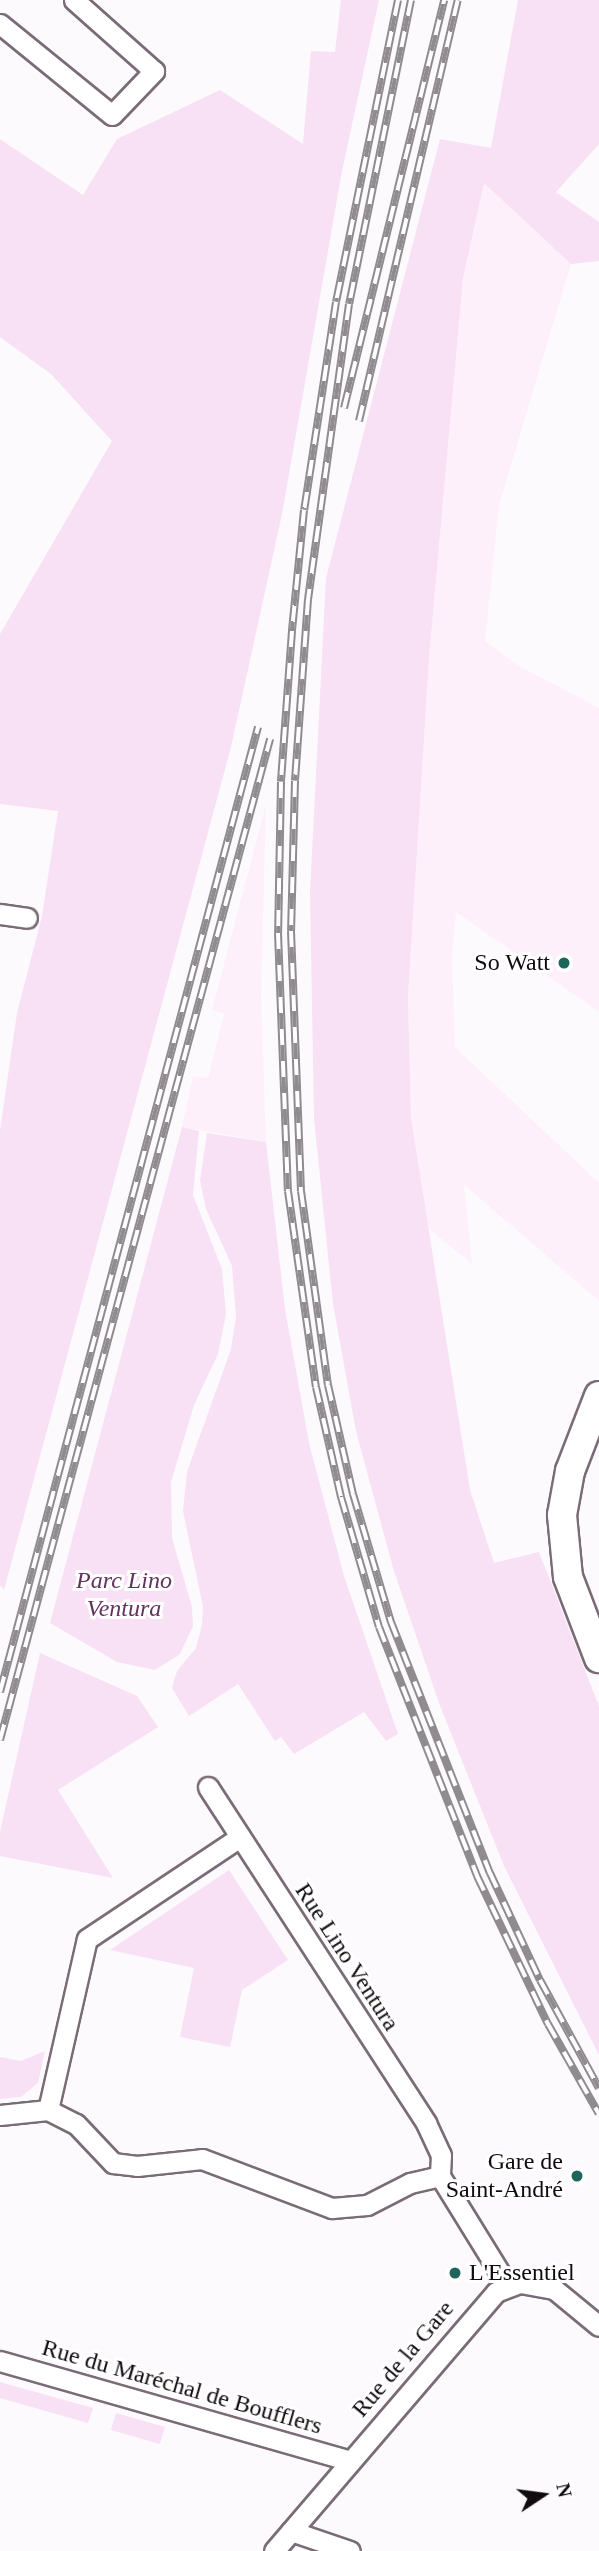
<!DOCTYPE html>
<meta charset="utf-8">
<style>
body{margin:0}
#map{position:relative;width:599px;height:2551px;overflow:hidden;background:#fdfafd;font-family:Georgia,serif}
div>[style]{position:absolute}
.built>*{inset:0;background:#fdf0fb}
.green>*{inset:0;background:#f8e0f5}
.roads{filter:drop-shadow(2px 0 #796c77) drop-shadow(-2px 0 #796c77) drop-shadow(0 2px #796c77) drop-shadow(0 -2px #796c77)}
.street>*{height:19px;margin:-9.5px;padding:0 9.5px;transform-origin:9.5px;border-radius:9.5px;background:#fff}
.secondary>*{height:28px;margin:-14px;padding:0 14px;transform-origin:14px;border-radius:14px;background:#fff}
.rail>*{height:8px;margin-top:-4px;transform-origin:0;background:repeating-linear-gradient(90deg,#fff 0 16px,#8f8b8f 0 32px);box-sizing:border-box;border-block:2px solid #8f8b8f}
.dots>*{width:19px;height:19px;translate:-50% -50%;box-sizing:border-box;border:4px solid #fff;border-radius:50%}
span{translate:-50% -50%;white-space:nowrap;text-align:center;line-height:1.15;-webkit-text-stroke:6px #fff;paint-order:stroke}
.poi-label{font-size:24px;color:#100b10}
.right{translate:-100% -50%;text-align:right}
.left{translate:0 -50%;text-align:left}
.park-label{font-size:24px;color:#61335d;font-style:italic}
.street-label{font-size:24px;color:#100b10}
.north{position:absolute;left:508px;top:2460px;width:70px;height:70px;-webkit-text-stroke:5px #fff;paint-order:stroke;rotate:77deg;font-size:19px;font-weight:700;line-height:28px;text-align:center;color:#100b10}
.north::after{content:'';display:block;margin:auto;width:24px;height:32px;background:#100b10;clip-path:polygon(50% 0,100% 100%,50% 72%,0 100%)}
</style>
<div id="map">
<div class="built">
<i style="clip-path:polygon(484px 182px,571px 264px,499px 505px,485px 641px,517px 665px,599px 708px,599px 1012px,456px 912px,452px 958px,455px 1047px,599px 1183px,599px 1301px,464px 1185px,472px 1264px,427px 1227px,411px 1118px,408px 997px,429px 658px,463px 278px)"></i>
<i style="clip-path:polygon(266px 804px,261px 996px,266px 1142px,182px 1127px,193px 1076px,208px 1078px,224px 1014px,212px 1010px)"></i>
</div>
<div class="green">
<i style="clip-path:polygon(341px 0,379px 0,342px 171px,282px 514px,231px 747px,4px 1590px,0 1585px,0 1131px,17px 1013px,42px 916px,58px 811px,0 804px,0 634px,112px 441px,51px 374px,0 337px,0 139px,83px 195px,117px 139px,220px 90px,303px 144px,311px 51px,335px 52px)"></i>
<i style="clip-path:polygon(518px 0,599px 0,599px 144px,556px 192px,599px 222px,599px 261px,571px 264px,484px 183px,463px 278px,429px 658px,408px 997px,411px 1118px,470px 1490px,494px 1563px,539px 1552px,599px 1706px,599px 2055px,504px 1866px,439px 1703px,393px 1568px,356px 1431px,333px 1304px,314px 1118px,310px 892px,326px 578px,440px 139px,491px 148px)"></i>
<i style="clip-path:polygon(182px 1127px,199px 1131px,193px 1195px,222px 1269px,226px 1314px,218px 1354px,194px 1405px,171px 1482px,172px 1538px,192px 1607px,193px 1626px,180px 1654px,155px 1670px,117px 1662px,50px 1623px)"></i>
<i style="clip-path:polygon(207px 1133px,266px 1142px,285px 1309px,309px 1443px,344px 1576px,398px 1734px,386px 1741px,364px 1712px,294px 1754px,281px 1737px,275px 1741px,238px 1684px,189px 1716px,172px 1688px,177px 1671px,196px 1648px,202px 1625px,203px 1607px,183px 1511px,187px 1472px,231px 1349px,236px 1317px,232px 1266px,206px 1209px,200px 1181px)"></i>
<i style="clip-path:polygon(40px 1653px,137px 1696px,158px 1727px,58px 1790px,113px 1878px,0 1856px,0 1832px)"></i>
<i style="clip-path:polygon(229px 1870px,288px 1960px,242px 1990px,230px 2047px,180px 2037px,194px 1968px,110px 1950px)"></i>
<i style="clip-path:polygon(45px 2051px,38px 2083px,21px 2097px,0 2099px,0 2057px,21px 2061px)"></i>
<i style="clip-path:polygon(0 2382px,93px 2408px,88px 2423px,0 2398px)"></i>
<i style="clip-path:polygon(116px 2413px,165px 2427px,160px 2444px,111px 2430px)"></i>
</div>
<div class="roads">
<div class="street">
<i style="left:0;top:24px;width:144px;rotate:39.1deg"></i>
<i style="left:112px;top:115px;width:61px;rotate:-46.3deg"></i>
<i style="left:154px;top:71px;width:107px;rotate:-138.4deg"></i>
<i style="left:0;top:914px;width:27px;rotate:8deg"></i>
<i style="left:208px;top:1787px;width:401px;rotate:57deg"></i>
<i style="left:426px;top:2123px;width:35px;rotate:65deg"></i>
<i style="left:441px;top:2155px;width:21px;rotate:93deg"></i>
<i style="left:440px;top:2176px;width:129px;rotate:58.3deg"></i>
<i style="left:48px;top:2110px;width:175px;rotate:-77.2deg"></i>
<i style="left:87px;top:1939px;width:184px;rotate:-33.7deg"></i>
<i style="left:0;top:2115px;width:48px;rotate:-5.9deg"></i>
<i style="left:48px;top:2110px;width:31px;rotate:27deg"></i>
<i style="left:76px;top:2124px;width:54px;rotate:46.5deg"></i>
<i style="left:113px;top:2163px;width:24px;rotate:7deg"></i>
<i style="left:137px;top:2166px;width:65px;rotate:-6.1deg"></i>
<i style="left:202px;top:2159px;width:139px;rotate:20.7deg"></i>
<i style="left:332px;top:2208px;width:35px;rotate:-5deg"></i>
<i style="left:367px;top:2205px;width:48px;rotate:-27.1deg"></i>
<i style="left:410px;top:2183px;width:31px;rotate:-13deg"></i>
<i style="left:0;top:2361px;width:364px;rotate:15.9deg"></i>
<i style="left:291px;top:2531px;width:62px;rotate:18.7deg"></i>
<i style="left:274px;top:2551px;width:341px;rotate:-49.4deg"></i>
<i style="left:496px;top:2292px;width:26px;rotate:-21deg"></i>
<i style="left:520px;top:2283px;width:35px;rotate:10deg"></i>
<i style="left:554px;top:2289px;width:58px;rotate:39.4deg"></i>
</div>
<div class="secondary">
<i style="left:599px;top:1396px;width:80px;rotate:111.1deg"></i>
<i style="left:570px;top:1471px;width:45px;rotate:100.3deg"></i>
<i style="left:562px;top:1515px;width:62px;rotate:84.5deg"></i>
<i style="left:568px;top:1577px;width:87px;rotate:69.1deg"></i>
</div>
</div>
<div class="rail">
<i style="left:398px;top:0;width:308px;rotate:101.6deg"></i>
<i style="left:336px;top:302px;width:210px;rotate:98.7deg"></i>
<i style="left:304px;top:510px;width:122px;rotate:95.7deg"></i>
<i style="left:292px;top:631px;width:151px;rotate:94.2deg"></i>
<i style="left:281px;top:782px;width:151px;rotate:91.1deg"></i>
<i style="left:278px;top:933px;width:258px;rotate:87.8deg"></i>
<i style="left:288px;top:1191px;width:198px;rotate:81.9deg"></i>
<i style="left:316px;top:1387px;width:113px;rotate:77.2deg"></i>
<i style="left:341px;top:1497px;width:135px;rotate:73.7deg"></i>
<i style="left:379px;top:1627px;width:268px;rotate:68.5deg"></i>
<i style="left:477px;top:1876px;width:164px;rotate:64.4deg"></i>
<i style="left:548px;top:2024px;width:103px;rotate:60.5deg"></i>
<i style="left:411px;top:0;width:310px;rotate:101.5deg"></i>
<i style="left:349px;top:304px;width:298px;rotate:97.9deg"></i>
<i style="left:308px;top:599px;width:182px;rotate:94.1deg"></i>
<i style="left:295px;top:781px;width:150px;rotate:91.5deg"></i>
<i style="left:291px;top:931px;width:260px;rotate:87.8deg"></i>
<i style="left:301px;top:1191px;width:196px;rotate:82.1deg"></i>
<i style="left:328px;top:1385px;width:112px;rotate:77.1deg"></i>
<i style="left:353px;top:1494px;width:134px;rotate:73.5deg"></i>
<i style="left:391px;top:1622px;width:270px;rotate:68.5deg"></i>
<i style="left:490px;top:1873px;width:118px;rotate:65deg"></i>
<i style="left:540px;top:1980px;width:123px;rotate:61.4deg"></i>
<i style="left:344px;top:408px;width:420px;rotate:-76.2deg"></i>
<i style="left:359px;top:421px;width:432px;rotate:-76.8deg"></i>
<i style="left:0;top:1692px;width:999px;rotate:-75.03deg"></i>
<i style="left:0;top:1740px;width:1037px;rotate:-74.9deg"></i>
</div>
<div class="dots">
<i style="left:564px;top:963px;background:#1e665b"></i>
<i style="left:577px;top:2176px;background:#1e665b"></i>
<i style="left:455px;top:2273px;background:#1e665b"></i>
</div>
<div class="poi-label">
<span class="right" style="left:550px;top:963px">So Watt</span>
<span class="right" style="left:563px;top:2176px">Gare de<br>Saint-André</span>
<span class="left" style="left:469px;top:2273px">L'Essentiel</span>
</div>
<div class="park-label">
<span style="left:124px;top:1595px">Parc Lino<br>Ventura</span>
</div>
<div class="street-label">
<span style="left:347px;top:1957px;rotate:57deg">Rue Lino Ventura</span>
<span style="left:403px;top:2359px;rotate:-50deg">Rue de la Gare</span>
<span style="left:182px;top:2387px;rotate:16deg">Rue du Maréchal de Boufflers</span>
</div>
<div class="north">N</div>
</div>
